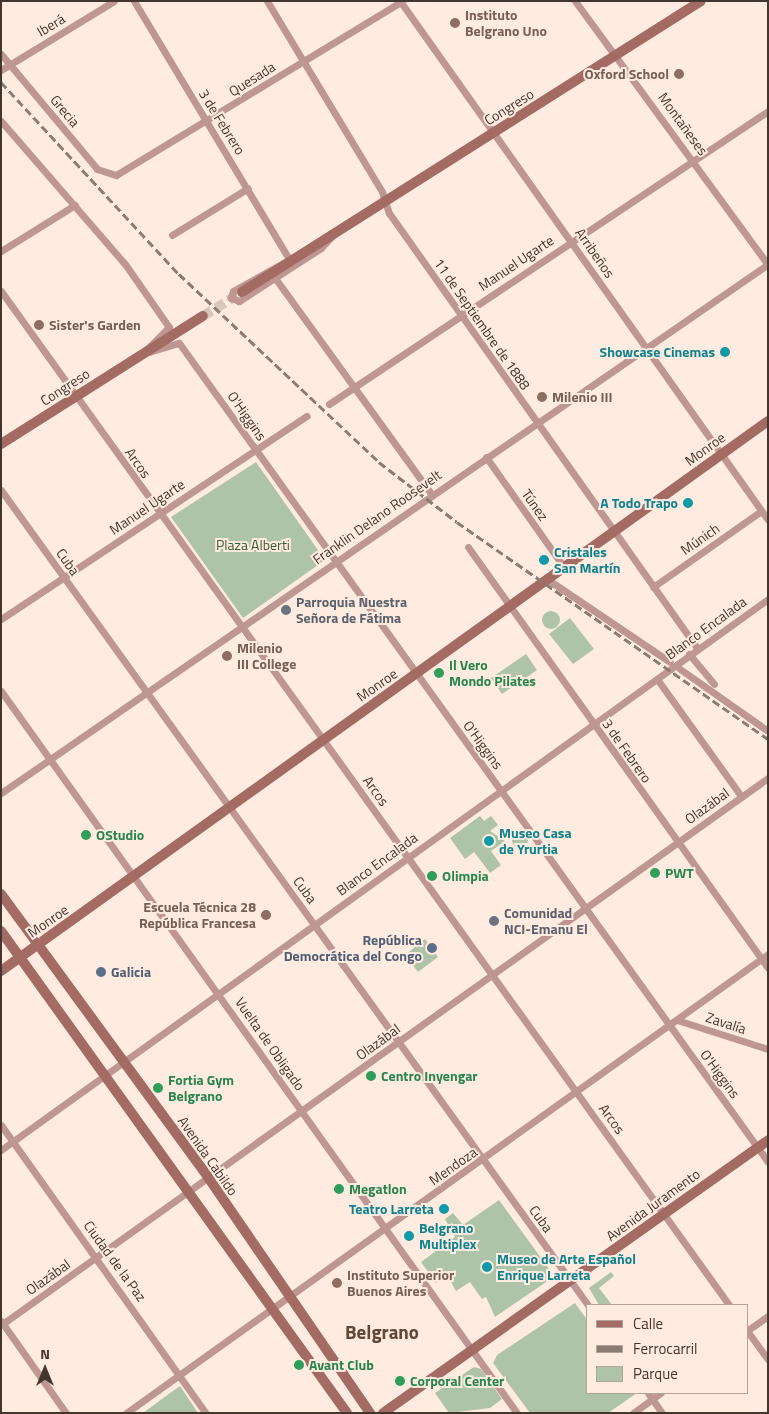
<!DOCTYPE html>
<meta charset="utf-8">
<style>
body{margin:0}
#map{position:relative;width:769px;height:1414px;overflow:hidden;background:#ffebdf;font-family:"Titillium Web",sans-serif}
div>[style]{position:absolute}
.green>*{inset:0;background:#aec4a9}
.round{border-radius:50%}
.secondary-tunnel>*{height:10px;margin-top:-5px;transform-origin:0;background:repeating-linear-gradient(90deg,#d9c7bc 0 10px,transparent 0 15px)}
.street>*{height:7px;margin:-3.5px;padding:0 3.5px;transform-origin:3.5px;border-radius:3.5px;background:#be9692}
.secondary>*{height:10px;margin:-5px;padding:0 5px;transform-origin:5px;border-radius:5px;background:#a46b65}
.rail>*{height:2.5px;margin-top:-1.25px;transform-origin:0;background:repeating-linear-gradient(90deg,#8b7c73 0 8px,transparent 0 12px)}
.dots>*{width:14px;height:14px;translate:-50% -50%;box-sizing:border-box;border:2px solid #ffebdf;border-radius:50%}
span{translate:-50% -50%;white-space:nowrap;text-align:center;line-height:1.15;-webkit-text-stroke:4px #ffebdf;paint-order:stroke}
.education-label{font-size:14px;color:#785e54;font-weight:700}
.left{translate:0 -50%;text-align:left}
.right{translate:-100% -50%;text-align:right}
.street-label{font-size:14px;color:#42362e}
.culture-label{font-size:14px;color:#0d838f;font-weight:700}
.park-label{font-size:14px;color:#395c31}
.worship-label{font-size:14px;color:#5b616d;font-weight:700}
.leisure-label{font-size:14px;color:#27864d;font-weight:700}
.service-label{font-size:14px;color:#4e5e75;font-weight:700}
.district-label{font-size:19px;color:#624737;font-weight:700}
.frame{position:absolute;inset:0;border:2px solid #42362e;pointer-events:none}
.legend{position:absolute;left:586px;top:1304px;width:162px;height:90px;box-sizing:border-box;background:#ffebdf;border:1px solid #b3a398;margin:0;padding:6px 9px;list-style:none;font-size:15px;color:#42362e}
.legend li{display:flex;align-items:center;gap:10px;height:25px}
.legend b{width:25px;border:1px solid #b3a398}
.north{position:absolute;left:20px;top:1344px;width:50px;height:50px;-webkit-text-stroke:4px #ffebdf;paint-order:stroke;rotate:0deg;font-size:14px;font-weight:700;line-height:20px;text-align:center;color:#42362e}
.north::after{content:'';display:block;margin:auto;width:18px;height:22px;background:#42362e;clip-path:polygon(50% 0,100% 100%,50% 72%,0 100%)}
</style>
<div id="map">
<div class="green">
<i style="clip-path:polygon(256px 462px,325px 560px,243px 618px,171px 517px)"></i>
<i class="round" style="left:542px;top:611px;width:18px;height:18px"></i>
<i style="clip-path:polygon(570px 618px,594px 649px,573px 664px,549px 634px)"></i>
<i style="clip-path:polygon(526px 654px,537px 670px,502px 694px,491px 678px)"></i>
<i style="clip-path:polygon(480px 816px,484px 821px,491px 816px,498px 825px,490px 831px,505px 841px,491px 851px,501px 865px,490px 873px,474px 852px,465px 859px,450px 838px)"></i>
<i class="round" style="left:512px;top:832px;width:16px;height:16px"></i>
<i style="clip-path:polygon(425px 939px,438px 957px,418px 972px,405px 955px)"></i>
<i style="clip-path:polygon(499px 1200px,552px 1273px,552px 1278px,495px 1317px,486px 1297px,482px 1299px,470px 1282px,456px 1291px,447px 1275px,436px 1283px,421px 1262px,455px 1237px,445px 1219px,453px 1213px,463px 1225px)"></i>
<i style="clip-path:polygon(611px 1272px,614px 1276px,599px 1288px,612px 1305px,599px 1305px,589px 1288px)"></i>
<i style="clip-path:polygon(575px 1303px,588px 1321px,588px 1393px,637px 1393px,608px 1413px,530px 1413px,493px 1363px,497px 1355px)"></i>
<i style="clip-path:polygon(474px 1367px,481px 1369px,502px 1399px,490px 1408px,449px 1413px,435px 1393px)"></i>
<i style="clip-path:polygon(180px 1386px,198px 1413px,143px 1413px,170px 1393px)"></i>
</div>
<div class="secondary-tunnel">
<i style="left:203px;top:316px;width:46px;rotate:-31.6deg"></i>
</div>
<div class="street">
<i style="left:134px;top:1px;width:299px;rotate:59deg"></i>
<i style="left:267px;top:1px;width:223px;rotate:58.9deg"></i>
<i style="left:382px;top:192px;width:22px;rotate:72deg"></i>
<i style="left:389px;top:213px;width:533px;rotate:54.7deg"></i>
<i style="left:400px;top:1px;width:636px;rotate:54.66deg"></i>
<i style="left:575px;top:1px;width:327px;rotate:53.8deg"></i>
<i style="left:1px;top:54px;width:150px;rotate:50.1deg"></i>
<i style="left:97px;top:169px;width:20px;rotate:18deg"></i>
<i style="left:116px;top:175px;width:335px;rotate:-31.3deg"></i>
<i style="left:1px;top:70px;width:132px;rotate:-31.4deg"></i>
<i style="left:1px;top:121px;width:189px;rotate:49.1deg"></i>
<i style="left:125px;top:264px;width:77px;rotate:55.1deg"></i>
<i style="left:169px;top:327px;width:31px;rotate:135deg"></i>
<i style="left:172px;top:235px;width:89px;rotate:-31.7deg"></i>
<i style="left:332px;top:236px;width:16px;rotate:133deg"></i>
<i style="left:321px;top:248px;width:98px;rotate:147.1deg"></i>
<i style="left:239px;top:301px;width:9px;rotate:-159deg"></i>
<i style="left:231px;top:298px;width:7px;rotate:-74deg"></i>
<i style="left:233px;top:291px;width:113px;rotate:-29.1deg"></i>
<i style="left:1px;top:251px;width:87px;rotate:-31.9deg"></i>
<i style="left:275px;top:278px;width:268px;rotate:54.1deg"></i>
<i style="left:1px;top:291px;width:1248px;rotate:54.32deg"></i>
<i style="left:149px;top:352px;width:31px;rotate:-17deg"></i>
<i style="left:179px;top:343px;width:1009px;rotate:54.28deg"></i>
<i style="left:329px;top:404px;width:528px;rotate:-33.72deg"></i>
<i style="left:486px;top:457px;width:135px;rotate:54.7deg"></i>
<i style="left:1px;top:490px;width:1004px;rotate:54.24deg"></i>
<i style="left:468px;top:547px;width:517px;rotate:54.53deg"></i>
<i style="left:547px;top:579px;width:148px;rotate:34deg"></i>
<i style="left:653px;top:587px;width:132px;rotate:-35.1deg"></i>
<i style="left:1px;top:619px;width:367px;rotate:-33.6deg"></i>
<i style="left:689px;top:654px;width:39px;rotate:50deg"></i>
<i style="left:680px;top:669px;width:108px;rotate:35.2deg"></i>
<i style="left:657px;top:679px;width:144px;rotate:54.3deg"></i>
<i style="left:1px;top:691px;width:887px;rotate:54.45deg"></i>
<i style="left:1px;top:793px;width:932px;rotate:-34.59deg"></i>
<i style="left:677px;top:1020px;width:96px;rotate:17.7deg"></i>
<i style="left:1px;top:1125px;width:354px;rotate:54.6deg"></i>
<i style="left:1px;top:1150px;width:944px;rotate:-35.69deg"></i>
<i style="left:1px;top:1321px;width:113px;rotate:54.8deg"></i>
<i style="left:1px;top:1325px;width:942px;rotate:-35.5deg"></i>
<i style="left:748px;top:1330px;width:24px;rotate:-35deg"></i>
<i style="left:748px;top:1332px;width:34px;rotate:54deg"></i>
<i style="left:648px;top:1393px;width:24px;rotate:55deg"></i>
<i style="left:126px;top:1413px;width:789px;rotate:-35.56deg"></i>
<i style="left:633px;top:1413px;width:34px;rotate:-36deg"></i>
</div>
<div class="secondary">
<i style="left:242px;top:292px;width:543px;rotate:-32.37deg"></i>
<i style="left:1px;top:444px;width:239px;rotate:-32.4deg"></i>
<i style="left:1px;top:894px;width:342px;rotate:53.8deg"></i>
<i style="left:203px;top:1170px;width:295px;rotate:55.5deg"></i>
<i style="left:1px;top:931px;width:593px;rotate:54.33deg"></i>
<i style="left:1px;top:971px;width:944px;rotate:-35.64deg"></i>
<i style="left:383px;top:1413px;width:472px;rotate:-35.3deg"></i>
</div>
<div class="rail">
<i style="left:1px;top:82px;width:262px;rotate:47.2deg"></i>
<i style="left:179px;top:274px;width:274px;rotate:43.2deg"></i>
<i style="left:379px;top:462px;width:98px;rotate:37.6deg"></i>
<i style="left:457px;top:522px;width:379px;rotate:34.9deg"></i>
</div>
<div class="dots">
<i style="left:455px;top:23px;background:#8d6e63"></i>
<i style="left:679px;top:74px;background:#8d6e63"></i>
<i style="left:39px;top:325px;background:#8d6e63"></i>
<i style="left:725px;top:352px;background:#0f9aa8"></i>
<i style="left:542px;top:397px;background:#8d6e63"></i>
<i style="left:688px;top:503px;background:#0f9aa8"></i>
<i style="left:544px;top:560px;background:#0f9aa8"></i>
<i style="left:286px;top:610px;background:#6b7280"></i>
<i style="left:227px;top:656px;background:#8d6e63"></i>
<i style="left:439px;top:673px;background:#2e9e5b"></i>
<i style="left:86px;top:835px;background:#2e9e5b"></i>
<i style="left:489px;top:841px;background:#0f9aa8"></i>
<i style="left:655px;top:873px;background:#2e9e5b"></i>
<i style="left:432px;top:876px;background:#2e9e5b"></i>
<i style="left:266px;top:915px;background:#8d6e63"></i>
<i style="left:494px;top:921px;background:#6b7280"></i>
<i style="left:432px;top:948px;background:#5c6f8a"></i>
<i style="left:101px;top:972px;background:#5c6f8a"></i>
<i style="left:371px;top:1076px;background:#2e9e5b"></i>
<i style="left:158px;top:1088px;background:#2e9e5b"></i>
<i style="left:339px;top:1189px;background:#2e9e5b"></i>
<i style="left:444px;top:1209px;background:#0f9aa8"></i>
<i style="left:409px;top:1236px;background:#0f9aa8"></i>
<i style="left:487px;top:1267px;background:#0f9aa8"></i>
<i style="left:337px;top:1283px;background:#8d6e63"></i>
<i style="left:299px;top:1365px;background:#2e9e5b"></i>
<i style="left:400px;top:1381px;background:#2e9e5b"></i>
</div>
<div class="education-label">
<span class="left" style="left:465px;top:23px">Instituto<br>Belgrano Uno</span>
<span class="right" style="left:669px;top:74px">Oxford School</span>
<span class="left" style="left:49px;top:325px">Sister's Garden</span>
<span class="left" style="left:552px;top:397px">Milenio III</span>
<span class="left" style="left:237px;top:656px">Milenio<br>III College</span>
<span class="right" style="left:256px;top:915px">Escuela Técnica 28<br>República Francesa</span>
<span class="left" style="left:347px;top:1283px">Instituto Superior<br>Buenos Aires</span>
</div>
<div class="street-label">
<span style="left:51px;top:25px;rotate:-31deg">Iberá</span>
<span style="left:252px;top:79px;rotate:-32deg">Quesada</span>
<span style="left:509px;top:107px;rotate:-32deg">Congreso</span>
<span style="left:65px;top:111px;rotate:50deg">Grecia</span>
<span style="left:222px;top:122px;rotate:58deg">3 de Febrero</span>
<span style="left:683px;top:124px;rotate:54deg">Montañeses</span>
<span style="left:595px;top:253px;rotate:55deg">Arribeños</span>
<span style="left:516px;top:263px;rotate:-34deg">Manuel Ugarte</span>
<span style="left:482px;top:324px;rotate:55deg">11 de Septiembre de 1888</span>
<span style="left:65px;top:387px;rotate:-33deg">Congreso</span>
<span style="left:247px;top:416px;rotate:55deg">O'Higgins</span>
<span style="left:705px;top:449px;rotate:-36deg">Monroe</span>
<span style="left:138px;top:463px;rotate:55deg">Arcos</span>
<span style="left:535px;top:505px;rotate:55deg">Túnez</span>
<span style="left:147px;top:507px;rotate:-34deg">Manuel Ugarte</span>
<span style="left:377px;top:517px;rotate:-35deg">Franklin Delano Roosevelt</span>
<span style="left:700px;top:539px;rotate:-35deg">Múnich</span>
<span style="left:68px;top:562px;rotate:55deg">Cuba</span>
<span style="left:706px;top:628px;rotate:-36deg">Blanco Encalada</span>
<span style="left:377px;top:685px;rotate:-35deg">Monroe</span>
<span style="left:483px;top:745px;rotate:54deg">O'Higgins</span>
<span style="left:627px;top:751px;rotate:55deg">3 de Febrero</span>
<span style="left:376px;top:791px;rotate:54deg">Arcos</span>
<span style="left:707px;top:806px;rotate:-36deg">Olazábal</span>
<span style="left:377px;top:864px;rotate:-36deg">Blanco Encalada</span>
<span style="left:305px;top:890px;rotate:54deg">Cuba</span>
<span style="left:48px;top:921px;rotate:-35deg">Monroe</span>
<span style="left:726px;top:1023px;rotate:18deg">Zavalía</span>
<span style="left:378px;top:1042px;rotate:-36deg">Olazábal</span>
<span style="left:270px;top:1044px;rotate:55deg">Vuelta de Obligado</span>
<span style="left:720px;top:1074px;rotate:54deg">O'Higgins</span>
<span style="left:612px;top:1119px;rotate:54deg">Arcos</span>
<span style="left:208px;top:1156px;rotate:55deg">Avenida Cabildo</span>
<span style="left:453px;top:1166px;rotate:-35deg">Mendoza</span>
<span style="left:653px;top:1205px;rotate:-36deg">Avenida Juramento</span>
<span style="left:541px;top:1219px;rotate:54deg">Cuba</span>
<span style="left:115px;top:1261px;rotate:54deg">Ciudad de la Paz</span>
<span style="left:48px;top:1277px;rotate:-35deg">Olazábal</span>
</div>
<div class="culture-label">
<span class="right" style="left:715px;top:352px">Showcase Cinemas</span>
<span class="right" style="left:678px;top:503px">A Todo Trapo</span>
<span class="left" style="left:554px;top:560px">Cristales<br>San Martín</span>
<span class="left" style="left:499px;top:841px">Museo Casa<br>de Yrurtia</span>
<span class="right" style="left:434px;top:1209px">Teatro Larreta</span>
<span class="left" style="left:419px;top:1236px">Belgrano<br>Multiplex</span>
<span class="left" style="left:497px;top:1267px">Museo de Arte Español<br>Enrique Larreta</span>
</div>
<div class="park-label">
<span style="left:253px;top:545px">Plaza Alberti</span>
</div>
<div class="worship-label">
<span class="left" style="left:296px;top:610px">Parroquia Nuestra<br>Señora de Fátima</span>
<span class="left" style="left:504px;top:921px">Comunidad<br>NCI-Emanu El</span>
</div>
<div class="leisure-label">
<span class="left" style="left:449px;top:673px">Il Vero<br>Mondo Pilates</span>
<span class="left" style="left:96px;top:835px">OStudio</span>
<span class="left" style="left:665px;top:873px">PWT</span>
<span class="left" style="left:442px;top:876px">Olimpia</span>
<span class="left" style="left:381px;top:1076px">Centro Inyengar</span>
<span class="left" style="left:168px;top:1088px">Fortia Gym<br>Belgrano</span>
<span class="left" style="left:349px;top:1189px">Megatlon</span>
<span class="left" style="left:309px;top:1365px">Avant Club</span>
<span class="left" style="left:410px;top:1381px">Corporal Center</span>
</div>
<div class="service-label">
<span class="right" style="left:422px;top:948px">República<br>Democrática del Congo</span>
<span class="left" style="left:111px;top:972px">Galicia</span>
</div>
<div class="district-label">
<span style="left:382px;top:1332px">Belgrano</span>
</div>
<div class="frame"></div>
<ul class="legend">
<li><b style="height:6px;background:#a46b65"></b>Calle</li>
<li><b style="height:6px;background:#8b7c73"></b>Ferrocarril</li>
<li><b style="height:14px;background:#aec4a9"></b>Parque</li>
</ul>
<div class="north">N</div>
</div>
